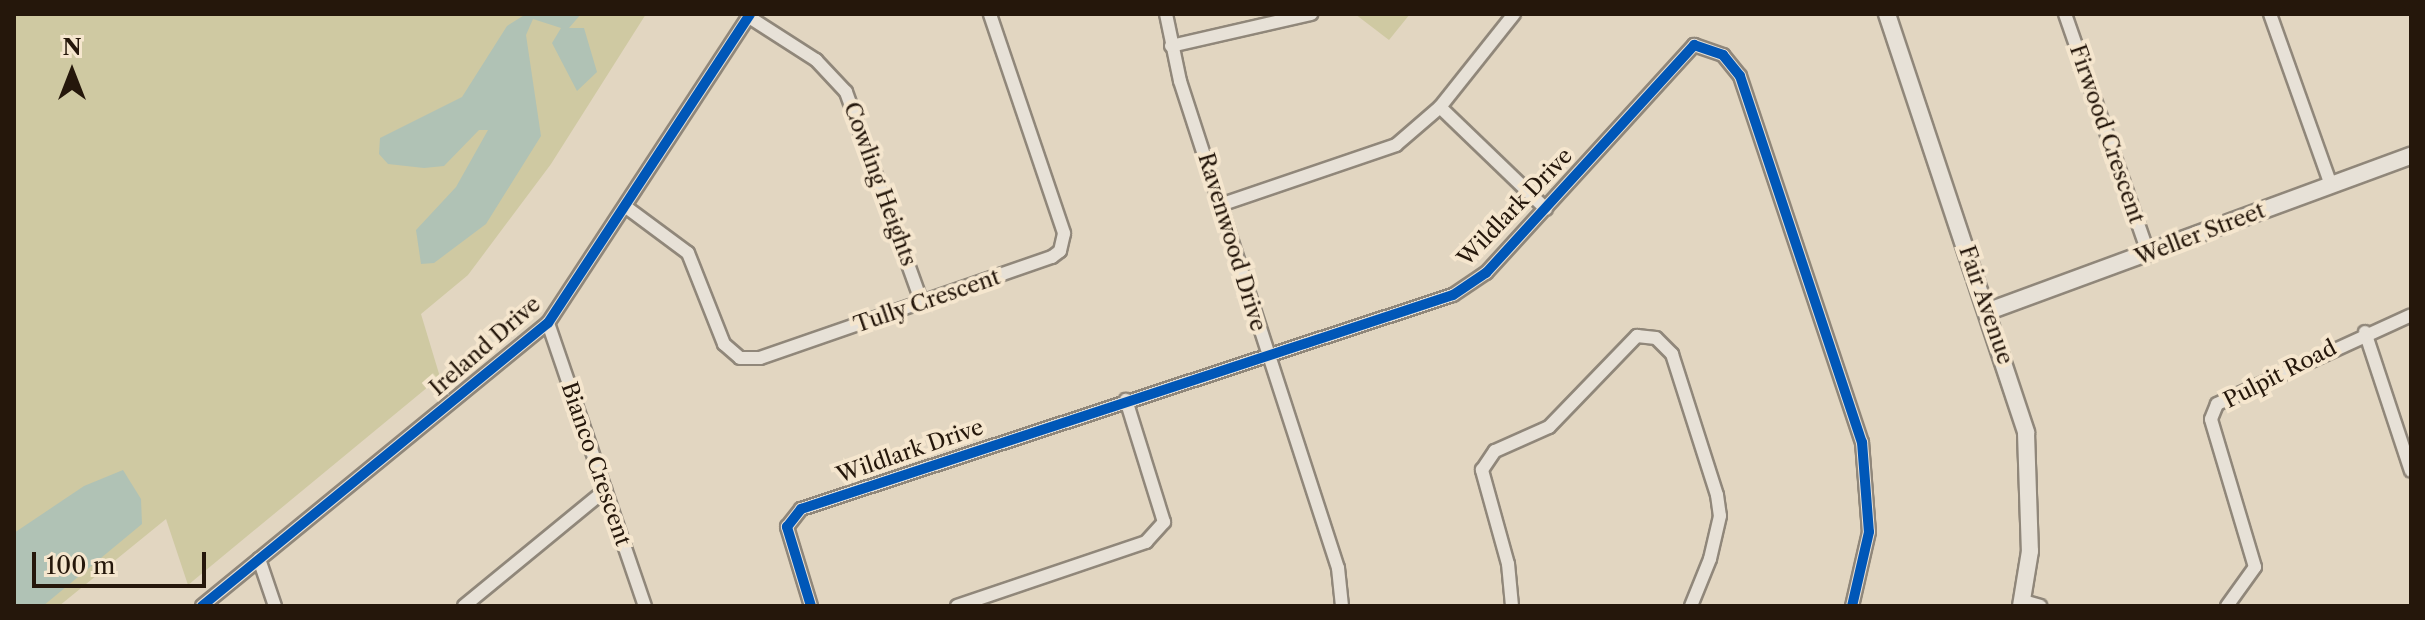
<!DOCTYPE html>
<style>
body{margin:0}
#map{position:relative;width:2425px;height:620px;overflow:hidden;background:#e2d6c1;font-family:"Libre Caslon Text",serif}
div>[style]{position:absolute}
.green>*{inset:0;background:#cfc9a2}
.water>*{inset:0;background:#b0c2b5}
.roads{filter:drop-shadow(2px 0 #90877a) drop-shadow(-2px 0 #90877a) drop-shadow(0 2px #90877a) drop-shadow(0 -2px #90877a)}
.minor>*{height:12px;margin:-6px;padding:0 6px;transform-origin:6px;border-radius:6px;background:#e7e1d7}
.tertiary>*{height:16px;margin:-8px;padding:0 8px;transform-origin:8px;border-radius:8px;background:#e7e1d7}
.cycleway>*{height:10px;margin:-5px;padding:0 5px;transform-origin:5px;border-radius:5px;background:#0057b8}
span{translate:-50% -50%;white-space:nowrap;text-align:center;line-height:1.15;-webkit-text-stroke:8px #f5e6ce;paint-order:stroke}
.street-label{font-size:22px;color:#25170b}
.frame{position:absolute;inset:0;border:16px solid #25170b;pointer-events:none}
.north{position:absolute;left:32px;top:32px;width:80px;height:80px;-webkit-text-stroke:6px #f5e6ce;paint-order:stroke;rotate:0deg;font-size:22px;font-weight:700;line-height:32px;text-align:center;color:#25170b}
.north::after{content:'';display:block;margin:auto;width:28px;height:36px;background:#25170b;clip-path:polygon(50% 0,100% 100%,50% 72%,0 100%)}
.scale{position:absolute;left:32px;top:552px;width:174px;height:36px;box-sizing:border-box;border:4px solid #25170b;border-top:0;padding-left:10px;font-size:24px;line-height:28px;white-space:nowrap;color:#25170b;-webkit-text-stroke:6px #f5e6ce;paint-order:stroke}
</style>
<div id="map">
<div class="green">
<i style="clip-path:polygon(14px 14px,646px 14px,551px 164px,468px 275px,421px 314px,440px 377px,188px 585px,166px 519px,59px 606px,14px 606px)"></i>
<i style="clip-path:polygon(1355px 14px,1410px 14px,1389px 40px)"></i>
</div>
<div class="water">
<i style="clip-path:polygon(526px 14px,581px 14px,569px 28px,584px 28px,597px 72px,577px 91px,552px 43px,561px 28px,533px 19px,526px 35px,541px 136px,486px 224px,434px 263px,421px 264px,416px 230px,456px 187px,488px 130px,479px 130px,444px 166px,424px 168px,388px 164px,379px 154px,380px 138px,462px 97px,507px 26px)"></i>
<i style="clip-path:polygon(123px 470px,141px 499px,142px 524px,43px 606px,14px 606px,14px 533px,84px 486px)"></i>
</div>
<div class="roads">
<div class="minor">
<i style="left:1166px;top:14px;width:68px;rotate:78.2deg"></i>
<i style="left:1180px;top:81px;width:512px;rotate:72.03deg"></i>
<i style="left:1338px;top:568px;width:38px;rotate:84deg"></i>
<i style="left:2065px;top:14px;width:255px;rotate:70.8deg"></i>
<i style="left:2270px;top:14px;width:182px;rotate:70.4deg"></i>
<i style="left:749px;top:17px;width:80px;rotate:32.7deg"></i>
<i style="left:816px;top:60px;width:44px;rotate:46.8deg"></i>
<i style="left:846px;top:92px;width:224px;rotate:70.2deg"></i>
<i style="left:1171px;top:46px;width:144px;rotate:-12.9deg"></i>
<i style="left:1440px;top:107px;width:147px;rotate:43.9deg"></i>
<i style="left:1223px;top:204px;width:183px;rotate:-18.8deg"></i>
<i style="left:1396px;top:145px;width:58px;rotate:-40.8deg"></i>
<i style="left:1440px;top:107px;width:119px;rotate:-51.5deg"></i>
<i style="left:626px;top:207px;width:77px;rotate:36.6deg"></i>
<i style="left:688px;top:253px;width:98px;rotate:68.4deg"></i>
<i style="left:724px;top:344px;width:21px;rotate:41deg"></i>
<i style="left:740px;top:358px;width:20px"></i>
<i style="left:760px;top:358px;width:309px;rotate:-19.1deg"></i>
<i style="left:1052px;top:257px;width:10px;rotate:-37deg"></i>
<i style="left:1060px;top:251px;width:18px;rotate:-77deg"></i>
<i style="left:1064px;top:233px;width:231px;rotate:-108.7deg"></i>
<i style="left:548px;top:323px;width:299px;rotate:71.1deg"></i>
<i style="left:2365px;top:332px;width:146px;rotate:71.7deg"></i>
<i style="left:259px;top:559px;width:50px;rotate:71.2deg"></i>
<i style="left:2023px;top:601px;width:18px;rotate:16deg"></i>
<i style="left:202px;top:606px;width:447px;rotate:-39.3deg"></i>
<i style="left:548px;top:323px;width:369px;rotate:-56.8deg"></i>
<i style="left:464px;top:606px;width:183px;rotate:-39.4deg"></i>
<i style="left:811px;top:606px;width:83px;rotate:-106.9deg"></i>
<i style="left:787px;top:527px;width:23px;rotate:-52deg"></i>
<i style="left:801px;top:509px;width:686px;rotate:-18.17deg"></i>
<i style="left:1453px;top:295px;width:40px;rotate:-34deg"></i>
<i style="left:1486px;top:273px;width:309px;rotate:-47.6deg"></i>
<i style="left:1694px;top:45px;width:31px;rotate:19deg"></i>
<i style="left:1723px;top:55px;width:27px;rotate:51deg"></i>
<i style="left:1740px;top:76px;width:386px;rotate:71.6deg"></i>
<i style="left:1862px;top:442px;width:90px;rotate:85.6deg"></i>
<i style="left:1869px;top:532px;width:76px;rotate:102.9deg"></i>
<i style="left:957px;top:606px;width:200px;rotate:-18.7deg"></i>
<i style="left:1146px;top:542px;width:27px;rotate:-48deg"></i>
<i style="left:1164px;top:522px;width:128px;rotate:-107.3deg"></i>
<i style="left:1512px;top:606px;width:42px;rotate:-95.4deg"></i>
<i style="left:1508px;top:564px;width:98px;rotate:-105.5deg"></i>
<i style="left:1482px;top:470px;width:23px;rotate:-56deg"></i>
<i style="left:1495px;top:451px;width:59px;rotate:-24deg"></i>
<i style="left:1549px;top:427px;width:127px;rotate:-46deg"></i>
<i style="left:1637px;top:336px;width:19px;rotate:6deg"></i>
<i style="left:1656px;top:338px;width:23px;rotate:45deg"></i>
<i style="left:1672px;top:354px;width:148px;rotate:72.3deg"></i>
<i style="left:1717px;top:495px;width:21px;rotate:82deg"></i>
<i style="left:1720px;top:516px;width:44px;rotate:103.1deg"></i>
<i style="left:1710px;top:559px;width:51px;rotate:112deg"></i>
<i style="left:2227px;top:606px;width:48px;rotate:-54.3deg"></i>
<i style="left:2255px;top:567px;width:154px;rotate:-106.6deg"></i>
<i style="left:2211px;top:419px;width:16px;rotate:-68deg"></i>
<i style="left:2217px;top:404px;width:213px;rotate:-24.6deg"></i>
</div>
<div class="tertiary">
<i style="left:1887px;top:14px;width:441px;rotate:71.6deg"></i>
<i style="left:2026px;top:433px;width:118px;rotate:88.1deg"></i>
<i style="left:2030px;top:551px;width:56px;rotate:99.3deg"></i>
<i style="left:1989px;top:311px;width:450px;rotate:-20.2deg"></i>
</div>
</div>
<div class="cycleway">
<i style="left:202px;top:606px;width:447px;rotate:-39.3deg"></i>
<i style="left:548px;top:323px;width:369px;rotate:-56.8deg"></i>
<i style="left:811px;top:606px;width:83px;rotate:-106.9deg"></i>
<i style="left:787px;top:527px;width:23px;rotate:-52deg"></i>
<i style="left:801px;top:509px;width:686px;rotate:-18.17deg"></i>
<i style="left:1453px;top:295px;width:40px;rotate:-34deg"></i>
<i style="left:1486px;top:273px;width:309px;rotate:-47.6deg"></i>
<i style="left:1694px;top:45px;width:31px;rotate:19deg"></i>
<i style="left:1723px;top:55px;width:27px;rotate:51deg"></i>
<i style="left:1740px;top:76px;width:386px;rotate:71.6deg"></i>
<i style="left:1862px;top:442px;width:90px;rotate:85.6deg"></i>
<i style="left:1869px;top:532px;width:76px;rotate:102.9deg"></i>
</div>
<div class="street-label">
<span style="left:2107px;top:134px;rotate:71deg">Firwood Crescent</span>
<span style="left:880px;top:184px;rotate:70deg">Cowling Heights</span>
<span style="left:1515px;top:207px;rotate:-46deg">Wildlark Drive</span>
<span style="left:2200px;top:234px;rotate:-21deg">Weller Street</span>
<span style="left:1232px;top:242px;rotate:73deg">Ravenwood Drive</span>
<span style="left:927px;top:301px;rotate:-19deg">Tully Crescent</span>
<span style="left:1986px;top:305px;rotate:71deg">Fair Avenue</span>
<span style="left:485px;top:346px;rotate:-41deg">Ireland Drive</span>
<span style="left:2280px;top:374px;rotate:-27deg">Pulpit Road</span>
<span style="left:910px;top:451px;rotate:-19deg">Wildlark Drive</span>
<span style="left:596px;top:464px;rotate:71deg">Bianco Crescent</span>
</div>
<div class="frame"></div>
<div class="north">N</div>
<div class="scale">100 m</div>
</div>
